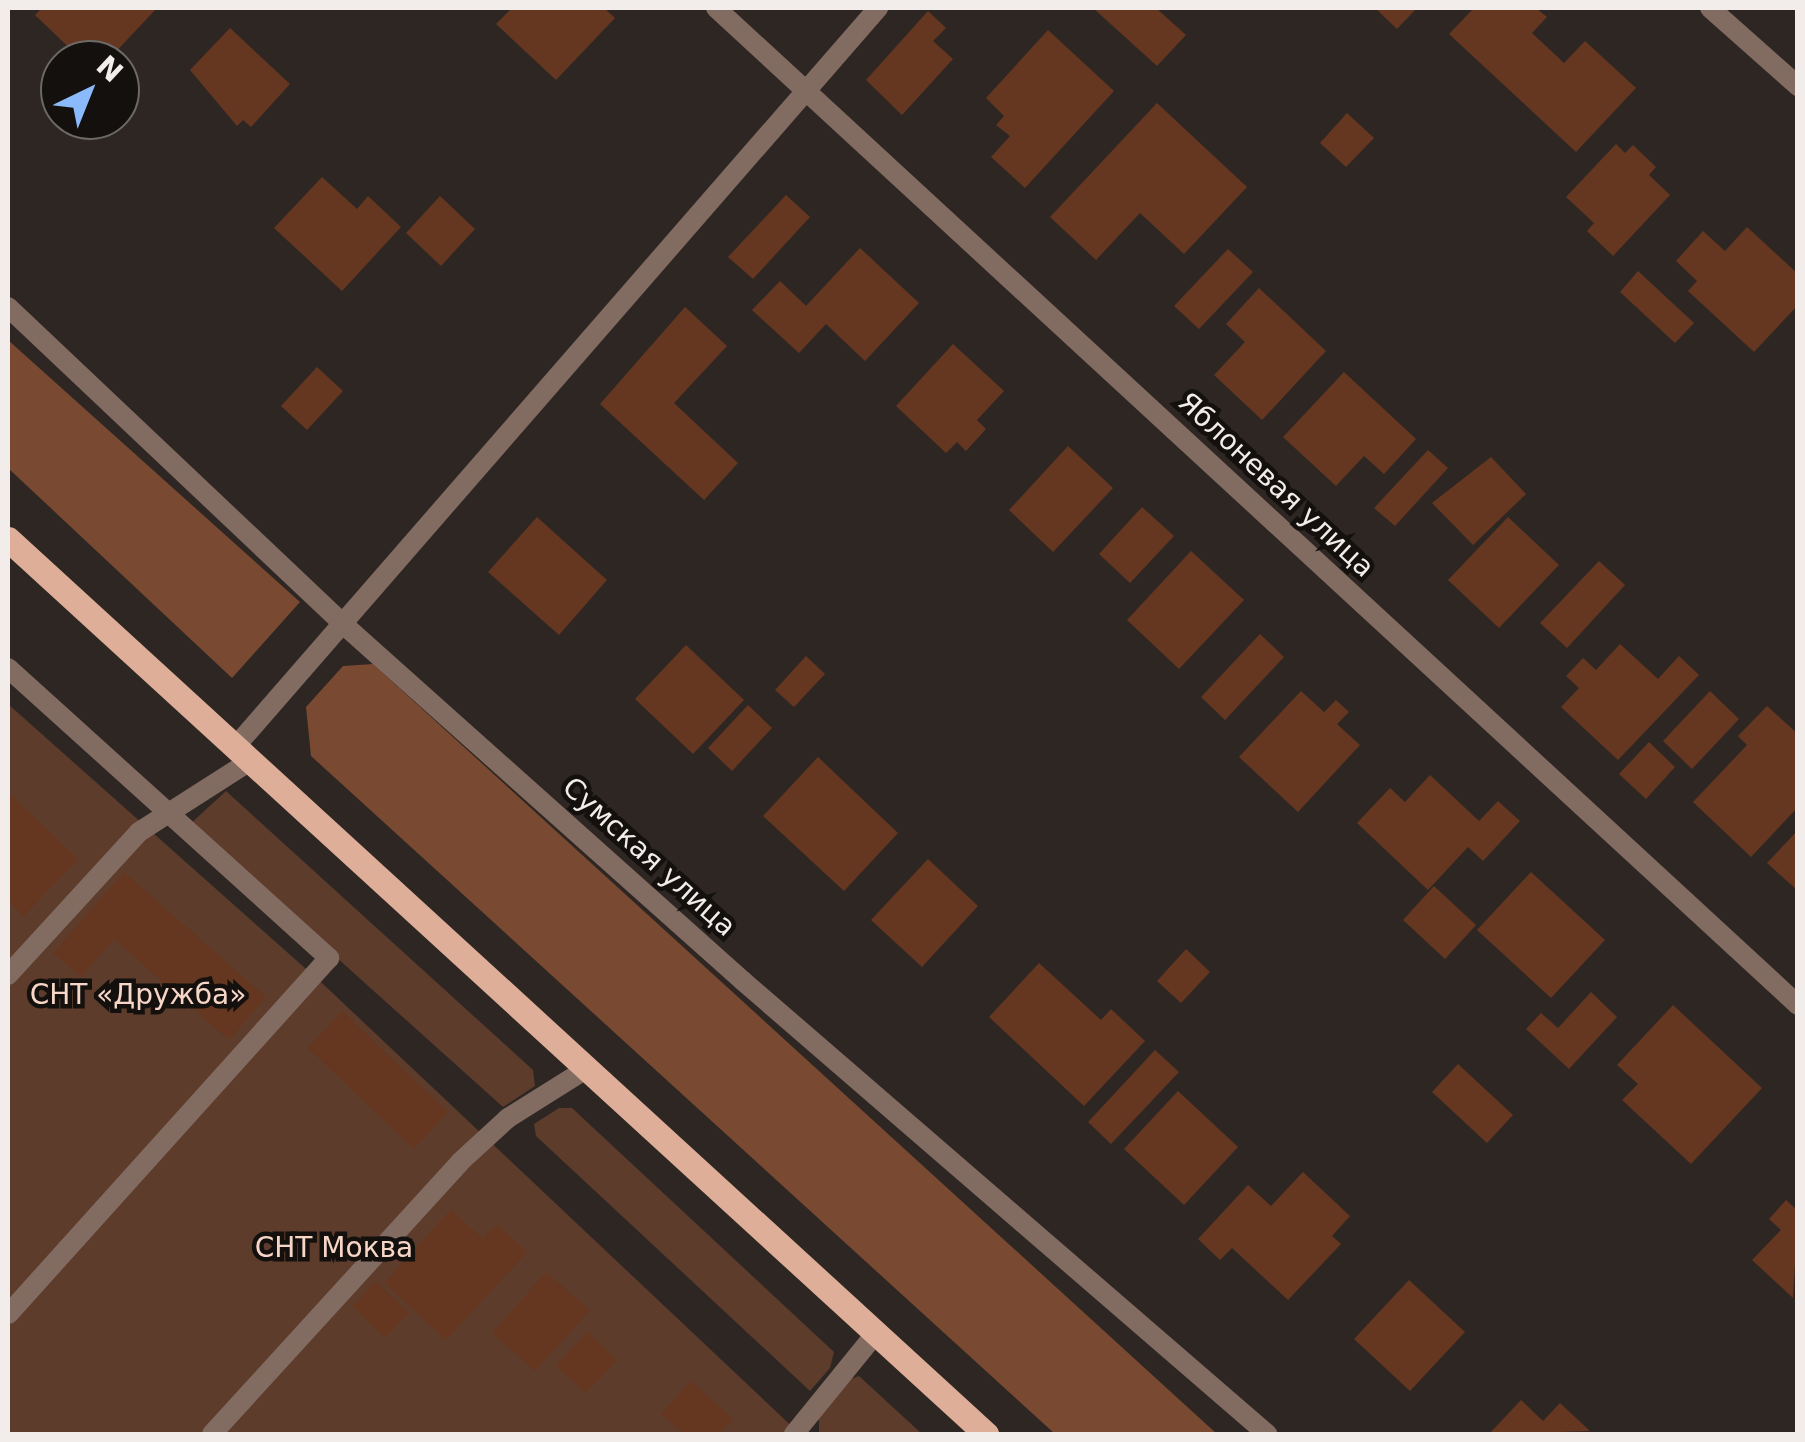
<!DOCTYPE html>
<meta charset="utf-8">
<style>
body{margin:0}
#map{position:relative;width:1805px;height:1442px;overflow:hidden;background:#2d2623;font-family:"DejaVu Sans",sans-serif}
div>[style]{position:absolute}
.green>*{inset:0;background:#5d3c2c}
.forest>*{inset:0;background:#794931}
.building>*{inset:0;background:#663720}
.lane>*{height:20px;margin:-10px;padding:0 10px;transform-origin:10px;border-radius:10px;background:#826b60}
.street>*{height:20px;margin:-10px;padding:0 10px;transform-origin:10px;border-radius:10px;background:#826b60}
.primary>*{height:25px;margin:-12.5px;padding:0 12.5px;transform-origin:12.5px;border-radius:12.5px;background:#deae98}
span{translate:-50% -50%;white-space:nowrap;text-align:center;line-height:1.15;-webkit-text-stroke:9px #13100e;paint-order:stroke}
.street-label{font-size:28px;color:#f2edeb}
.park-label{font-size:28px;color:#f7d6c7}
.frame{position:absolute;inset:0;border:10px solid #f2edeb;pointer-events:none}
.north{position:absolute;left:40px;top:40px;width:100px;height:100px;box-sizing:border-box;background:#13100e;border:2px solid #6c6866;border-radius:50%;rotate:43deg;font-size:28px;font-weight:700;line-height:40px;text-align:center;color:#f2edeb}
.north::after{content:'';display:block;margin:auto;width:35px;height:45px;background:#8abafc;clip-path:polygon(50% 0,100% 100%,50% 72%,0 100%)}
</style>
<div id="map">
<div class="green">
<i style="clip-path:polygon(8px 704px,323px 984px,800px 1434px,8px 1434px)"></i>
<i style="clip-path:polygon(226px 791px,533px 1070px,535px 1086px,503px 1107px,189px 825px)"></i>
<i style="clip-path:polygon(559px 1108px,572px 1108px,834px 1352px,830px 1368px,810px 1391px,536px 1136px,534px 1124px)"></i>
<i style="clip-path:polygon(859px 1376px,922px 1434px,819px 1434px,819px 1413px,846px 1381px)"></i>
</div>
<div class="forest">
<i style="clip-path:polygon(8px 340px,300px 602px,232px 678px,8px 468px)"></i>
<i style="clip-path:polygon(373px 664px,1217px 1434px,1055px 1434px,311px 756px,306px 707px,343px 666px)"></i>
</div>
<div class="building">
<i style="clip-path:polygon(42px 8px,157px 8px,108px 60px,82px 60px,35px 15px)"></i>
<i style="clip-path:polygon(512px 8px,604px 8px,615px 18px,556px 80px,496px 24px)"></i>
<i style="clip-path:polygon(1093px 8px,1156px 8px,1186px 35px,1157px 66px)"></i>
<i style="clip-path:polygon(1375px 8px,1417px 8px,1397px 29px)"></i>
<i style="clip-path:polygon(1474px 8px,1536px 8px,1547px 17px,1532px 33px,1564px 63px,1585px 41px,1636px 88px,1576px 152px,1449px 34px)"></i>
<i style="clip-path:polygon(928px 11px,946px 28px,933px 41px,953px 59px,902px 115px,866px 80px)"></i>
<i style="clip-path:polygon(230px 28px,290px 84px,251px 127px,243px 120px,237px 126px,190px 70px)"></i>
<i style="clip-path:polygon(1048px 30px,1114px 91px,1025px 188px,991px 157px,1010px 136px,996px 125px,1004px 116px,986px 98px)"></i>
<i style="clip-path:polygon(1157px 103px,1247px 187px,1184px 254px,1140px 213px,1096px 260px,1050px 217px)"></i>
<i style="clip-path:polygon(1347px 113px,1374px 138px,1346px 167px,1320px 143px)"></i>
<i style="clip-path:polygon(1616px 144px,1625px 153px,1633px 145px,1656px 167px,1649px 175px,1670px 195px,1613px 256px,1587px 231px,1594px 223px,1566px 197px)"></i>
<i style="clip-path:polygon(322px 177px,357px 209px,368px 196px,401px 227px,342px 291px,274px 228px)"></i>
<i style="clip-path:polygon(786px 195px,810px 217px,753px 279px,728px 257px)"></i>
<i style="clip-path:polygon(440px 196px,475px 229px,441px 266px,406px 233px)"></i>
<i style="clip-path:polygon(1747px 227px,1798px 274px,1798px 305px,1754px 352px,1688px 291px,1697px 281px,1676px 261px,1703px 231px,1725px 251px)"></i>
<i style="clip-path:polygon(860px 248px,919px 303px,865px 361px,826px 324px,799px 353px,752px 310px,780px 281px,806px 306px)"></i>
<i style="clip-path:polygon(1228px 249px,1253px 272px,1199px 329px,1174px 306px)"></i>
<i style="clip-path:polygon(1638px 271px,1694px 323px,1675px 343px,1620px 292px)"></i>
<i style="clip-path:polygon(1259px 288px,1326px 351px,1262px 420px,1214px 375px,1245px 342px,1226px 324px)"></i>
<i style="clip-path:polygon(685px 307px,727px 346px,674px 403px,738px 463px,704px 500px,600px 404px)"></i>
<i style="clip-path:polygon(953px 344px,1004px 391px,977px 420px,986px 429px,966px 451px,957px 442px,946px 453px,896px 406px)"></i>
<i style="clip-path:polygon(317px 367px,343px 391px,307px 430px,281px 406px)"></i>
<i style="clip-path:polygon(1344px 372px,1416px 439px,1384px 474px,1364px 456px,1336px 486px,1283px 437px)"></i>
<i style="clip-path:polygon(1068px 446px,1113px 488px,1053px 552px,1009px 510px)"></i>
<i style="clip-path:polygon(1428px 450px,1448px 468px,1395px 526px,1374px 508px)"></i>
<i style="clip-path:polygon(1491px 457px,1526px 494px,1473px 545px,1432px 503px)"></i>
<i style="clip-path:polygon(1142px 507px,1174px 536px,1130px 583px,1099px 554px)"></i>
<i style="clip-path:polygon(537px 517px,607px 580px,559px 635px,488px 572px)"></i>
<i style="clip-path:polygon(1508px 517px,1559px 565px,1499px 628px,1448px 580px)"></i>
<i style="clip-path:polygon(1191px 551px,1244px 600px,1179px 669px,1127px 620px)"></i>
<i style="clip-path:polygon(1599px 561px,1625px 585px,1567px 648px,1540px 623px)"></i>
<i style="clip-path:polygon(1260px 634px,1284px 657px,1225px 720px,1201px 697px)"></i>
<i style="clip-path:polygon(1620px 644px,1658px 679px,1679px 656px,1699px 675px,1618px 760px,1561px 707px,1579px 688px,1566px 676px,1583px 658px,1596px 670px)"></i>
<i style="clip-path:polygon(686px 645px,744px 700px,693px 754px,635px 699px)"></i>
<i style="clip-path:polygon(806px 656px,825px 674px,794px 707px,775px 690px)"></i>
<i style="clip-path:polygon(1301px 691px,1324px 712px,1336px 700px,1349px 712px,1337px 724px,1360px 745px,1298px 812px,1239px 757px)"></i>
<i style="clip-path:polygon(1710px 691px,1739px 719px,1692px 769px,1663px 741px)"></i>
<i style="clip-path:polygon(748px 705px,772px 728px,732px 771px,708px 748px)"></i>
<i style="clip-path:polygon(1767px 706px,1798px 734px,1798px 807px,1751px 857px,1693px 802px,1747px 745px,1738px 736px)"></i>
<i style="clip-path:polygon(1649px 742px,1675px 767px,1646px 799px,1619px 774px)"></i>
<i style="clip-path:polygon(818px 757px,898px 833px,844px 891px,763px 816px)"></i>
<i style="clip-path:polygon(1430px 775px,1479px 821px,1498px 801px,1520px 821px,1483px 861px,1468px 847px,1428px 890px,1357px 823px,1390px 788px,1405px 802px)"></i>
<i style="clip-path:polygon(8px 792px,78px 859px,24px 916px,8px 901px)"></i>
<i style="clip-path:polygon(1798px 830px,1798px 891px,1767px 863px)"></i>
<i style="clip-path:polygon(928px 859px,978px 906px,922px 967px,871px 920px)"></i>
<i style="clip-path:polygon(124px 872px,266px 997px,229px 1040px,114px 939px,81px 977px,53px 953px)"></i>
<i style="clip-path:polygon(1531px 872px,1605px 940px,1551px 998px,1477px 930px)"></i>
<i style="clip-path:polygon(1434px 886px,1476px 925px,1445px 959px,1403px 920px)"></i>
<i style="clip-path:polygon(1186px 949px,1210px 972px,1181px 1003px,1157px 981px)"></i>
<i style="clip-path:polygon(1039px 963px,1101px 1020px,1111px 1009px,1145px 1041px,1084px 1106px,989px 1017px)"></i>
<i style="clip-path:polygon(1591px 992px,1617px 1017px,1569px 1069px,1526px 1029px,1541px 1013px,1558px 1028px)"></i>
<i style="clip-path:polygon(1673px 1005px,1762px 1088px,1691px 1164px,1622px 1100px,1638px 1084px,1617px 1065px)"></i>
<i style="clip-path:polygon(342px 1011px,448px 1112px,414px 1149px,308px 1048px)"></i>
<i style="clip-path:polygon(1155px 1050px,1179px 1072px,1111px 1144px,1088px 1122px)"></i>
<i style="clip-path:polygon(1458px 1064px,1513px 1115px,1487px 1143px,1432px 1092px)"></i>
<i style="clip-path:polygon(1178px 1091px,1238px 1147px,1184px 1205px,1124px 1149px)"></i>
<i style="clip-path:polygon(1303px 1172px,1350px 1216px,1332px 1236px,1341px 1244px,1288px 1300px,1232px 1248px,1220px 1260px,1198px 1239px,1248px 1185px,1271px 1206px)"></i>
<i style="clip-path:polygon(1786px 1200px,1798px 1211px,1793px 1298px,1752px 1260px,1781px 1230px,1769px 1219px)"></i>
<i style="clip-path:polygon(451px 1209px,483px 1239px,497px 1224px,527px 1252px,446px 1340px,384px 1283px)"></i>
<i style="clip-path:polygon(546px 1272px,590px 1310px,535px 1371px,492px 1333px)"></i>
<i style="clip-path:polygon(1409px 1280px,1465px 1332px,1410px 1391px,1354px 1339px)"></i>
<i style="clip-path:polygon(376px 1281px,409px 1313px,385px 1338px,352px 1306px)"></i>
<i style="clip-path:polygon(587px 1332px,617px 1360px,586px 1393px,556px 1366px)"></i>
<i style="clip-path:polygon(691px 1381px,733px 1419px,719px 1434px,684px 1434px,661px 1414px)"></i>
<i style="clip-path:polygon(1521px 1400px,1543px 1421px,1560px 1403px,1590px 1431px,1489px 1434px)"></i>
</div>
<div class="lane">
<i style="left:8px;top:668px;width:433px;rotate:42.1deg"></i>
<i style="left:329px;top:958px;width:479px;rotate:132deg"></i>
<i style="left:8px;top:975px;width:194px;rotate:-47.5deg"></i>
<i style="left:139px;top:832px;width:132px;rotate:-32.6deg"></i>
<i style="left:212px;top:1434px;width:368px;rotate:-47.6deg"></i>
<i style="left:460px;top:1162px;width:65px;rotate:-42.5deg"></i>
<i style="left:508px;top:1118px;width:92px;rotate:-32.1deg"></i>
<i style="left:794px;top:1434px;width:130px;rotate:-50.9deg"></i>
</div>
<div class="street">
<i style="left:716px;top:8px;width:1471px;rotate:42.66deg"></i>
<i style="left:1710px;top:8px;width:118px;rotate:41.6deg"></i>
<i style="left:8px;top:307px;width:461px;rotate:43.4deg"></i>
<i style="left:343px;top:624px;width:536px;rotate:41.75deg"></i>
<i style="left:743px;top:981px;width:693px;rotate:40.84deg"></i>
<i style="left:235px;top:747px;width:980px;rotate:-48.97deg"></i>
</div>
<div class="primary">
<i style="left:8px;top:539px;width:1326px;rotate:42.46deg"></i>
</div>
<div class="street-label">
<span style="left:1276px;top:485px;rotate:43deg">Яблоневая улица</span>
<span style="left:649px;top:857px;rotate:42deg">Сумская улица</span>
</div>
<div class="park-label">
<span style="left:138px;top:995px">СНТ «Дружба»</span>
<span style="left:334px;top:1248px">СНТ Моква</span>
</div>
<div class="frame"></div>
<div class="north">N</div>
</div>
